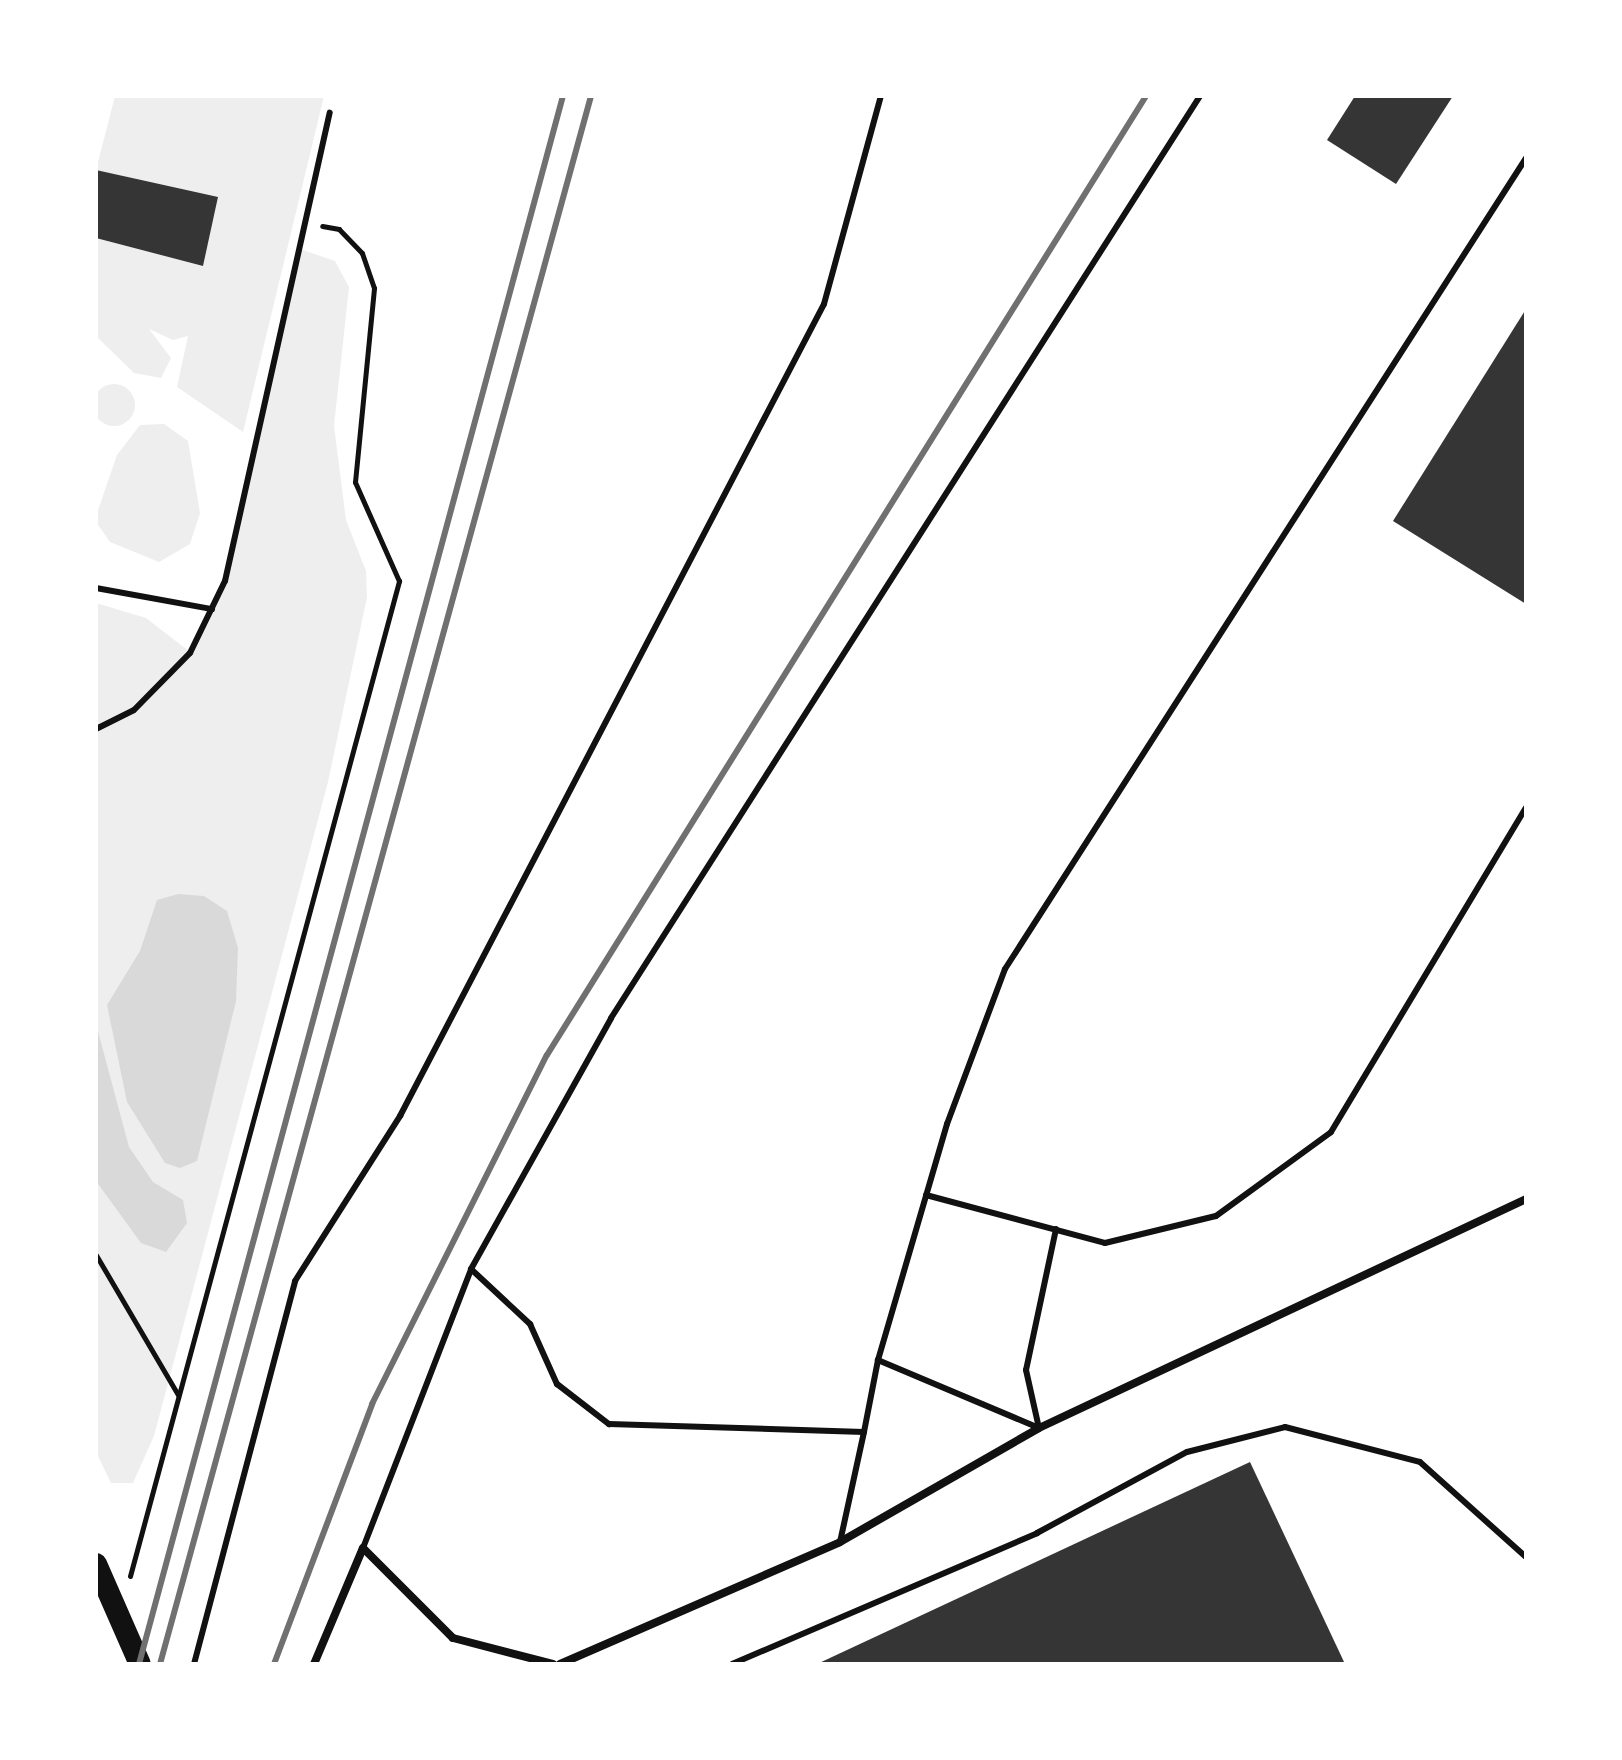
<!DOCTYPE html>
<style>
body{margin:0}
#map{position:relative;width:1622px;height:1760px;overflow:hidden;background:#fff;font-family:Raleway,sans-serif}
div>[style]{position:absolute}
.green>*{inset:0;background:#eee}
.round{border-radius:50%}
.water>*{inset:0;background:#d9d9d9}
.building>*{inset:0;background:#353535}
.path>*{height:5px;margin:-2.5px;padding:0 2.5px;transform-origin:2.5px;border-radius:2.5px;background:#111}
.service>*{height:6px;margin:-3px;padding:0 3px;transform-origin:3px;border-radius:3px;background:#111}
.minor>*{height:8px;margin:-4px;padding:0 4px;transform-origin:4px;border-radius:4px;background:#111}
.trunk>*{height:22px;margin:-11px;padding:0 11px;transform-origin:11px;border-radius:11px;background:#111}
.rail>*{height:6px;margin:-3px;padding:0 3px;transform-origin:3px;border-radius:3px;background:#707070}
span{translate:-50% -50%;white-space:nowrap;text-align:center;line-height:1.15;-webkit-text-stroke:8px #fff;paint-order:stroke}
.frame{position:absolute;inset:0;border:98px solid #fff;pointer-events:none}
</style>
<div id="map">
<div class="green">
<i style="clip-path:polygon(115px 96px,324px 96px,243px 432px,177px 387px,188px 336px,173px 340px,149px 329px,171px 358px,161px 378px,134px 373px,96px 336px,96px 238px,203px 266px,218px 198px,96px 170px)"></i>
<i style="clip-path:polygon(300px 249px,335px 261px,349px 287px,334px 426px,346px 520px,366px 571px,367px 597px,328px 782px,154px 1436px,133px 1483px,111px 1483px,96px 1452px,96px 603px,146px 618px,190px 652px,225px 581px)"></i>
<i class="round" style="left:93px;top:384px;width:42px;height:42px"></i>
<i style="clip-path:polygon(164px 424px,188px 441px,200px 513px,190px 544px,159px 562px,110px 542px,96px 522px,96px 516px,117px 455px,140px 425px)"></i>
</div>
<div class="water">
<i style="clip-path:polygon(178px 894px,204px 896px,227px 911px,238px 948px,236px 1001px,197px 1161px,180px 1168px,165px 1163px,127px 1102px,107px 1005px,140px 951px,157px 900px)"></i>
<i style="clip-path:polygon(96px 1024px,129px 1147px,153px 1182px,183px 1200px,187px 1223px,166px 1252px,141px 1243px,96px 1181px)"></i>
</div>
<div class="building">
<i style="clip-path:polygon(1355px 96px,1453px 96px,1396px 184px,1327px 140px)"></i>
<i style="clip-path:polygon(96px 170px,218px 197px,203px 266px,96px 238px)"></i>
<i style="clip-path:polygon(1526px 309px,1526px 604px,1393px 521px)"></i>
<i style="clip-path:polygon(1250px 1462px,1345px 1664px,817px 1664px)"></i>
</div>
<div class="path">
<i style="left:96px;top:1255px;width:162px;rotate:59.6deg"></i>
<i style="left:130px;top:1576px;width:1031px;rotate:-74.87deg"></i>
<i style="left:399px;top:581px;width:108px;rotate:-114deg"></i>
<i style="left:355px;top:482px;width:195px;rotate:-84.4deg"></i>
<i style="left:374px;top:288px;width:37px;rotate:-109deg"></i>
<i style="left:362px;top:253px;width:33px;rotate:-134deg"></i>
<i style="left:339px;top:229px;width:17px;rotate:-170deg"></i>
</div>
<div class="service">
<i style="left:96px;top:588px;width:118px;rotate:10.3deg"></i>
<i style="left:96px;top:729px;width:42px;rotate:-26.6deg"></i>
<i style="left:134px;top:710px;width:80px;rotate:-45.5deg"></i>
<i style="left:190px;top:653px;width:80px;rotate:-64.1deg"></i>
<i style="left:225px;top:581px;width:480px;rotate:-77.4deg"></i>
<i style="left:926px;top:1195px;width:185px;rotate:15deg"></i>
<i style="left:1105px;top:1243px;width:114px;rotate:-13.7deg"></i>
<i style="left:1216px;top:1216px;width:142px;rotate:-36.1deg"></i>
<i style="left:1331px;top:1132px;width:378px;rotate:-59deg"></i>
<i style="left:1056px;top:1229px;width:144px;rotate:102deg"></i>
<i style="left:1026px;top:1370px;width:59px;rotate:77.4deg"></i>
<i style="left:1039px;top:1428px;width:175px;rotate:-157.1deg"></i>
<i style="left:878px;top:1360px;width:246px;rotate:-73.7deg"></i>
<i style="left:947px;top:1124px;width:165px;rotate:-69.5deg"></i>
<i style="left:1005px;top:969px;width:964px;rotate:-57.28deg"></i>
<i style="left:471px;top:1269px;width:81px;rotate:43deg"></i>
<i style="left:530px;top:1324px;width:66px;rotate:65.8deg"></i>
<i style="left:557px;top:1384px;width:66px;rotate:37.6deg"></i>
<i style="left:609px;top:1424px;width:255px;rotate:1.8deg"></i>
<i style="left:864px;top:1432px;width:113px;rotate:102.3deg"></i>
<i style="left:864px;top:1432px;width:73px;rotate:-79deg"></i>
<i style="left:363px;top:1548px;width:299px;rotate:-68.8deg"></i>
<i style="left:471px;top:1269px;width:287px;rotate:-60.8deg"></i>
<i style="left:611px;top:1018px;width:1094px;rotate:-57.43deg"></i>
<i style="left:194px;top:1664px;width:396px;rotate:-75.2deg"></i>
<i style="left:295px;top:1281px;width:196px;rotate:-57.5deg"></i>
<i style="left:400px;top:1116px;width:916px;rotate:-62.43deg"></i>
<i style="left:824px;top:304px;width:216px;rotate:-74.7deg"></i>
<i style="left:732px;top:1664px;width:332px;rotate:-23.2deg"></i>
<i style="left:1037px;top:1533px;width:170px;rotate:-28.4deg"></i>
<i style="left:1187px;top:1452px;width:101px;rotate:-14.3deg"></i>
<i style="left:1285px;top:1427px;width:139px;rotate:14.5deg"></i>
<i style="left:1420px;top:1462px;width:142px;rotate:41.9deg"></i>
</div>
<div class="minor">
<i style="left:314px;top:1664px;width:126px;rotate:-67.1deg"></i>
<i style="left:363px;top:1548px;width:127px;rotate:45deg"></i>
<i style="left:453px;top:1638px;width:103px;rotate:14.6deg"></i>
<i style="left:560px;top:1664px;width:305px;rotate:-23.5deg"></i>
<i style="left:840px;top:1542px;width:229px;rotate:-29.8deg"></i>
<i style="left:1039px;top:1428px;width:538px;rotate:-25.18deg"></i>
</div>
<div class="trunk">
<i style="left:96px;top:1564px;width:109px;rotate:66.3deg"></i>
</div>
<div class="rail">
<i style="left:139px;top:1664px;width:1624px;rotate:-74.87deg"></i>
<i style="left:160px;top:1664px;width:1626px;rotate:-74.63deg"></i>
<i style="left:274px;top:1664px;width:278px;rotate:-69.3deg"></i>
<i style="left:372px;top:1404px;width:390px;rotate:-63.4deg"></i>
<i style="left:547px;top:1055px;width:1131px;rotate:-58.01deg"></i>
</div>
<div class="frame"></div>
</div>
